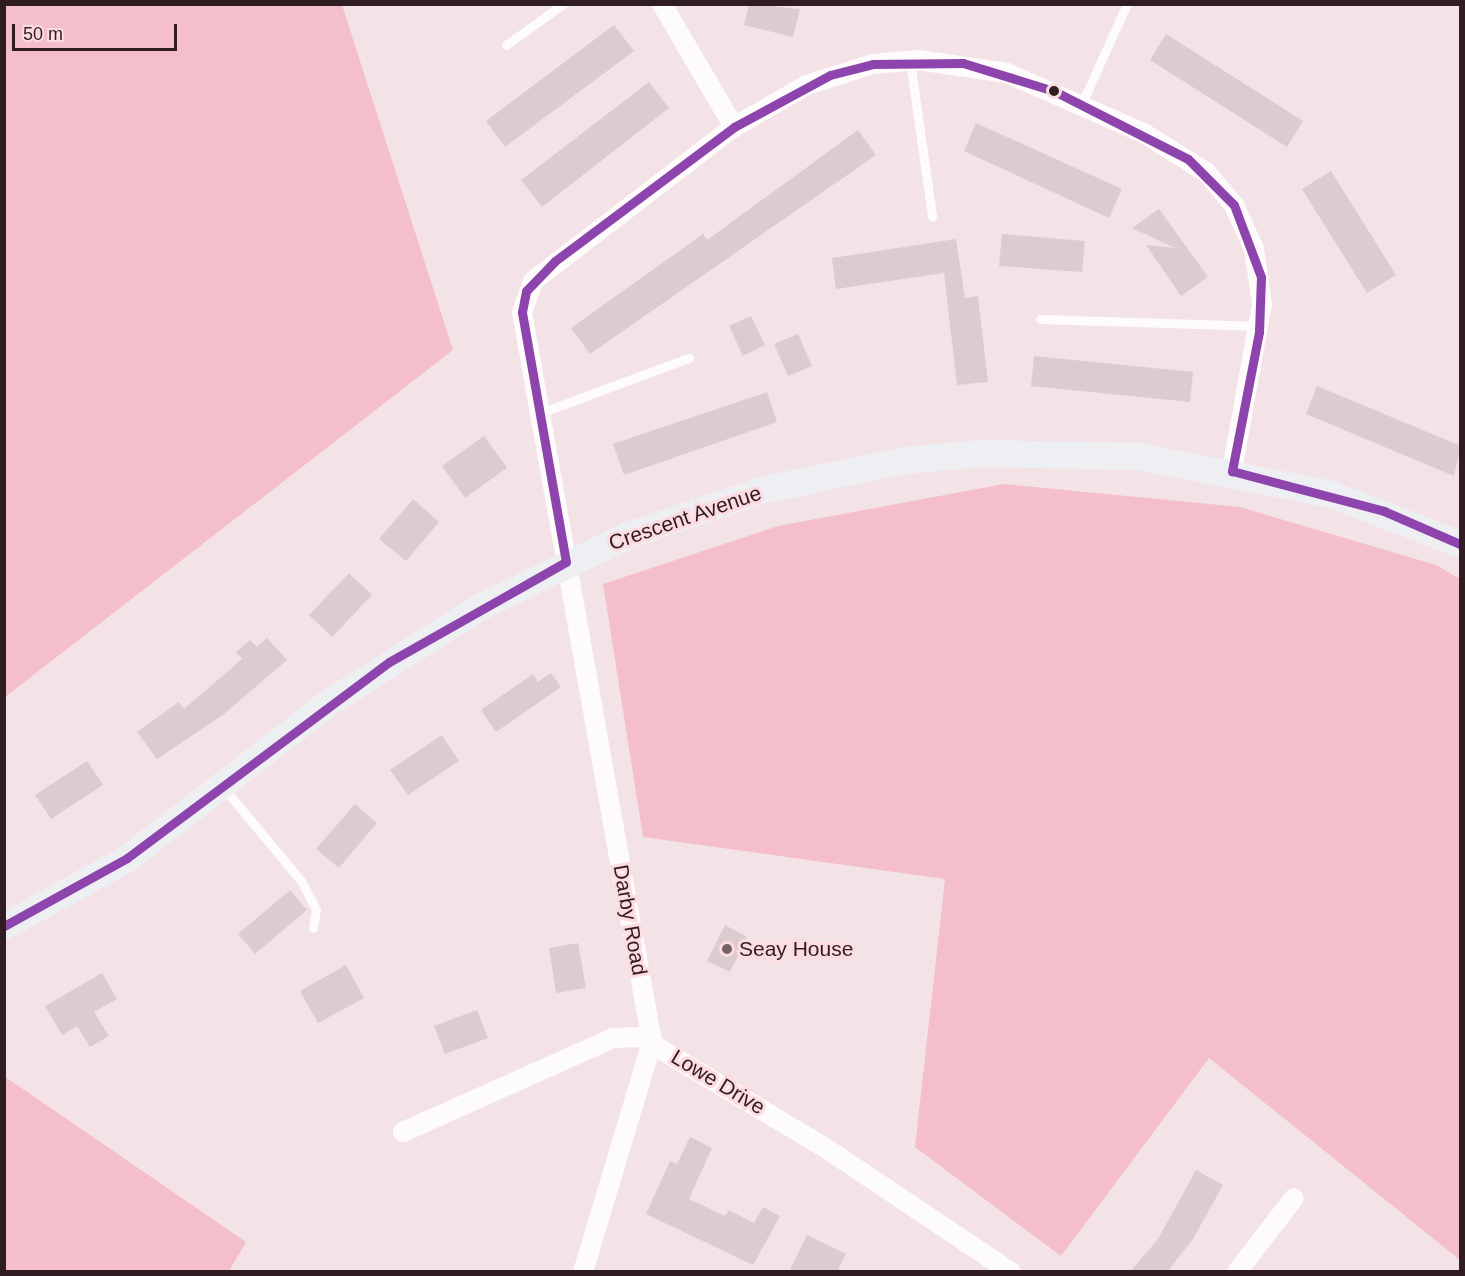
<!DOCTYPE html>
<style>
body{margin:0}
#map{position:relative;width:1465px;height:1276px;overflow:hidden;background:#f4e3e6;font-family:Helvetica,sans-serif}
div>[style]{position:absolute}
.green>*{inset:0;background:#f4beca}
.building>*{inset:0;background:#ddcccf}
.lane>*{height:9px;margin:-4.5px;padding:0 4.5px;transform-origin:4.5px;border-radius:4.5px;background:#fdfbfb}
.street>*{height:20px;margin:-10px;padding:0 10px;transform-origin:10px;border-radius:10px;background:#fdfbfb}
.secondary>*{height:27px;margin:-13.5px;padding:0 13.5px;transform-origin:13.5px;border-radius:13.5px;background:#edeff2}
.bus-1>*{height:9px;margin:-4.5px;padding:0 4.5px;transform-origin:4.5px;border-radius:4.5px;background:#8e44ad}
.dots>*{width:16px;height:16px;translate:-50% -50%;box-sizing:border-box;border:3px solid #fcdbe1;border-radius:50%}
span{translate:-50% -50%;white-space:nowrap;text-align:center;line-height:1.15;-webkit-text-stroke:6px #fcdbe1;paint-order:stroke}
.street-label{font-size:21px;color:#301d21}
.poi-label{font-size:21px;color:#301d21}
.left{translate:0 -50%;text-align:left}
.frame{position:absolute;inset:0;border:6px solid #301d21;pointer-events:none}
.scale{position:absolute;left:12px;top:24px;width:165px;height:27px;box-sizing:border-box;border:3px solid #301d21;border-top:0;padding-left:8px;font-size:18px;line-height:21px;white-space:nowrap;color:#301d21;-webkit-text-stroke:4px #fcdbe1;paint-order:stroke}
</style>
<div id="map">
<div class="green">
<i style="clip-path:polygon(5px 4px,342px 5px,453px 350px,5px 697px)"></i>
<i style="clip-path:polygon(1004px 484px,1240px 507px,1436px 565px,1460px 579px,1460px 1260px,1209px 1058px,1061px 1256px,915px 1147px,945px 879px,643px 837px,603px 584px,778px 526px)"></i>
<i style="clip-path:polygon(4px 1076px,246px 1242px,229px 1271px,5px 1271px)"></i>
</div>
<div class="building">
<i style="clip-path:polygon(749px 4px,800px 9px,793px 37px,744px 25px)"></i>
<i style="clip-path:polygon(614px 25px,634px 51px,505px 147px,486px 121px)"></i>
<i style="clip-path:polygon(1166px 34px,1303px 121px,1287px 147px,1150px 60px)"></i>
<i style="clip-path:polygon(649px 82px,669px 108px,542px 207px,521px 180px)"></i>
<i style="clip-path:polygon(976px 123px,1122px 189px,1109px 218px,964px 151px)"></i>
<i style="clip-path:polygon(858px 130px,876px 155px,590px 354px,571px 328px,703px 234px,707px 240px)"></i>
<i style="clip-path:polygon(1331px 171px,1396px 275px,1367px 293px,1302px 189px)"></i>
<i style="clip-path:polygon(1159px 209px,1208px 277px,1181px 296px,1146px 245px,1175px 248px,1132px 228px)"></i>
<i style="clip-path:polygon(1002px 234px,1085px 241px,1082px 272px,999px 266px)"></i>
<i style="clip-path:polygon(956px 239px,965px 298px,978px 296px,988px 382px,957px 385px,944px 273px,836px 289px,832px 258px)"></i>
<i style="clip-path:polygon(751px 316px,765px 345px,743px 356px,729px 326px)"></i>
<i style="clip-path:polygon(798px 334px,812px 366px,788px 376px,774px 344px)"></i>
<i style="clip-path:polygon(1034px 356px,1193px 372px,1190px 402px,1031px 386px)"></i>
<i style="clip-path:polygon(1317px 386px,1461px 446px,1454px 476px,1306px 414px)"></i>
<i style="clip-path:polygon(767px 392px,777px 422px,624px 475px,613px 444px)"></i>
<i style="clip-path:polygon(484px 436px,507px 468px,465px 498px,442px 466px)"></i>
<i style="clip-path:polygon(413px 499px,439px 522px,406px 561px,379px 539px)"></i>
<i style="clip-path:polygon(349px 573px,372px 595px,332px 637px,309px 615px)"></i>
<i style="clip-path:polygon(267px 638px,287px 660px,224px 714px,157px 759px,137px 732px,179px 702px,184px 709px,242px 659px,236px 652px,250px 640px,257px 647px)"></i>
<i style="clip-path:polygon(551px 673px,561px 687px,496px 732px,481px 710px,533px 674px,538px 682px)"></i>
<i style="clip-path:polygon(442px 735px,459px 761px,408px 795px,390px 770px)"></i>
<i style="clip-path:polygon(87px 761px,103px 785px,51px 819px,35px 795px)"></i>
<i style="clip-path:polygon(355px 804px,377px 823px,339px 868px,316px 849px)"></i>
<i style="clip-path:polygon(290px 890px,307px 910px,255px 954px,238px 934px)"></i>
<i style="clip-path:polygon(725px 925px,747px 937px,730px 972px,707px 961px)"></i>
<i style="clip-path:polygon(578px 943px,586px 988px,556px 993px,549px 948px)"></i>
<i style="clip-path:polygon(346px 965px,364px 998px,318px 1023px,300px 991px)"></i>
<i style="clip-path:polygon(102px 973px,117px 999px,94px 1012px,109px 1036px,90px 1047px,77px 1026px,62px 1035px,45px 1006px)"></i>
<i style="clip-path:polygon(477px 1010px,488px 1038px,445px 1054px,434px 1026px)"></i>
<i style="clip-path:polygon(690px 1137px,712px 1148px,689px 1199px,725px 1216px,729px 1210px,754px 1223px,763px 1207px,780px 1216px,753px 1265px,646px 1214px,670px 1161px,677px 1164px)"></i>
<i style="clip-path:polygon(1196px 1170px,1223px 1185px,1193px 1239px,1167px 1272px,1130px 1272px,1158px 1239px)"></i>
<i style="clip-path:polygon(807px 1235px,846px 1254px,837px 1272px,789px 1272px)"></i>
</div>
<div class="lane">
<i style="left:506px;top:45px;width:70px;rotate:-35.7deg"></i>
<i style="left:910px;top:61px;width:157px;rotate:81.9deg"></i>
<i style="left:1082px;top:103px;width:109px;rotate:-65.6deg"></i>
<i style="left:1040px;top:319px;width:220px;rotate:1.8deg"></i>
<i style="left:540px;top:413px;width:159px;rotate:-20.3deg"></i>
<i style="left:222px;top:786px;width:125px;rotate:50.2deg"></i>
<i style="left:302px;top:882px;width:30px;rotate:63deg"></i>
<i style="left:316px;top:909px;width:19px;rotate:99deg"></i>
</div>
<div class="street">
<i style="left:662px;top:4px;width:143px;rotate:59.7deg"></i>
<i style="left:403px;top:1132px;width:230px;rotate:-24.1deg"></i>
<i style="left:613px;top:1038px;width:27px;rotate:-2deg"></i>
<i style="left:640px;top:1037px;width:214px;rotate:30.9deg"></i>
<i style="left:824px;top:1147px;width:225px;rotate:33.8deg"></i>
<i style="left:583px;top:1272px;width:240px;rotate:-73.3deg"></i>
<i style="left:652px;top:1042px;width:741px;rotate:-100.1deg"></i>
<i style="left:522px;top:312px;width:33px;rotate:-70deg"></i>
<i style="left:533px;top:281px;width:253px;rotate:-37.5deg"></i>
<i style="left:734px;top:127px;width:84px;rotate:-29.9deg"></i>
<i style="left:807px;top:85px;width:69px;rotate:-17.7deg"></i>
<i style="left:873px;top:64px;width:45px;rotate:-5.1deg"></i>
<i style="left:918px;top:60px;width:90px;rotate:8.3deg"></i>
<i style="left:1007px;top:73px;width:151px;rotate:23.8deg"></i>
<i style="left:1145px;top:134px;width:72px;rotate:31.9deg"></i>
<i style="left:1206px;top:172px;width:43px;rotate:49.7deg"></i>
<i style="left:1234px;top:205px;width:48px;rotate:65.6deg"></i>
<i style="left:1254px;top:249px;width:56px;rotate:81.7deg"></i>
<i style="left:1262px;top:304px;width:170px;rotate:100.2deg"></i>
<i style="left:1237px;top:1272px;width:93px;rotate:-52.4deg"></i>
</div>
<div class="secondary">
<i style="left:4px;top:926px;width:141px;rotate:-28.9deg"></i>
<i style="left:127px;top:858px;width:255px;rotate:-37.7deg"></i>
<i style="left:329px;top:702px;width:178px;rotate:-32.3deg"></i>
<i style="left:479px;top:607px;width:168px;rotate:-25.8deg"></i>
<i style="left:630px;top:534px;width:138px;rotate:-18.6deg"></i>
<i style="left:761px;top:490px;width:146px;rotate:-11.8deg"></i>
<i style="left:904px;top:460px;width:78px;rotate:-5.1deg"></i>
<i style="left:982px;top:453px;width:156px;rotate:1.1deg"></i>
<i style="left:1138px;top:456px;width:197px;rotate:11.1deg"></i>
<i style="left:1331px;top:494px;width:138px;rotate:21.2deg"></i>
</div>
<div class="bus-1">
<i style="left:4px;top:926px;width:141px;rotate:-28.9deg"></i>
<i style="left:127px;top:858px;width:327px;rotate:-36.8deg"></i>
<i style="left:389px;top:662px;width:203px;rotate:-29.5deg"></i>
<i style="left:566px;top:562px;width:254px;rotate:-100deg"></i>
<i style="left:522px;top:312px;width:21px;rotate:-79deg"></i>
<i style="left:526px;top:291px;width:42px;rotate:-46deg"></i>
<i style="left:555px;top:261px;width:224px;rotate:-36.8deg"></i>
<i style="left:734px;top:127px;width:109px;rotate:-28.4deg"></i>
<i style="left:830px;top:75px;width:44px;rotate:-14.3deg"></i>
<i style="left:873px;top:64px;width:90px;rotate:-0.6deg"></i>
<i style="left:963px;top:63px;width:95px;rotate:17.1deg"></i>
<i style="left:1054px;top:91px;width:150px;rotate:26.9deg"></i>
<i style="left:1188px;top:159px;width:65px;rotate:45deg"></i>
<i style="left:1234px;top:205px;width:77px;rotate:69.4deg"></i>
<i style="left:1261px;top:277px;width:55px;rotate:92.1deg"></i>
<i style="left:1259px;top:332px;width:142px;rotate:101deg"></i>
<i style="left:1232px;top:471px;width:157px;rotate:14.7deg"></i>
<i style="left:1384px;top:511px;width:83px;rotate:23.5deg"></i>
</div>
<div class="dots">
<i style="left:1054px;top:91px;background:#301d21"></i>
<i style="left:727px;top:949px;background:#756266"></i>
</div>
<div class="street-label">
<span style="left:685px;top:518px;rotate:-19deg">Crescent Avenue</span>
<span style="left:630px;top:920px;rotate:80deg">Darby Road</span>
<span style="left:718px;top:1082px;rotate:31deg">Lowe Drive</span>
</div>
<div class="poi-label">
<span class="left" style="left:739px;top:949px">Seay House</span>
</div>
<div class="frame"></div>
<div class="scale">50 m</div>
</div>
